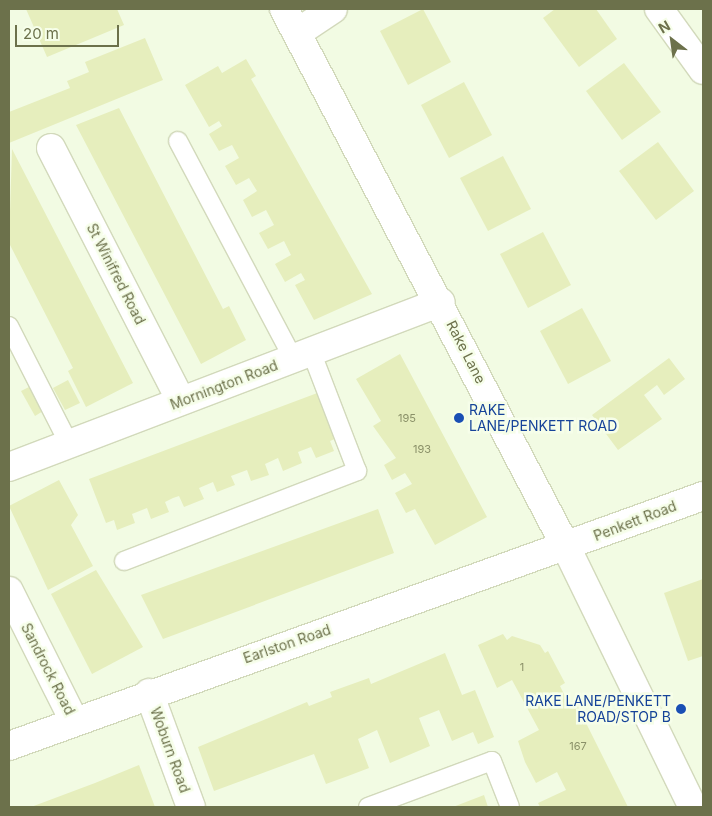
<!DOCTYPE html>
<style>
body{margin:0}
#map{position:relative;width:712px;height:816px;overflow:hidden;background:#f2fbe3;font-family:Inter,sans-serif}
div>[style]{position:absolute}
.building>*{inset:0;background:#e6eebd}
.roads{filter:drop-shadow(1px 0 #d2d9bb) drop-shadow(-1px 0 #d2d9bb) drop-shadow(0 1px #d2d9bb) drop-shadow(0 -1px #d2d9bb)}
.lane>*{height:18px;margin:-9px;padding:0 9px;transform-origin:9px;border-radius:9px;background:#fff}
.street>*{height:28px;margin:-14px;padding:0 14px;transform-origin:14px;border-radius:14px;background:#fff}
.secondary>*{height:28px;margin:-14px;padding:0 14px;transform-origin:14px;border-radius:14px;background:#fff}
.dots>*{width:14px;height:14px;translate:-50% -50%;box-sizing:border-box;border:2px solid #f6fee9;border-radius:50%}
span{translate:-50% -50%;white-space:nowrap;text-align:center;line-height:1.15;-webkit-text-stroke:5px #f6fee9;paint-order:stroke}
.number-label{font-size:11px;color:#8a9068}
.number-label span{-webkit-text-stroke-width:0}
.street-label{font-size:14px;color:#6c714b}
.transit-label{font-size:14px;color:#164399}
.left{translate:0 -50%;text-align:left}
.right{translate:-100% -50%;text-align:right}
.frame{position:absolute;inset:0;border:10px solid #6c714b;pointer-events:none}
.north{position:absolute;left:647px;top:15px;width:50px;height:50px;-webkit-text-stroke:4px #f6fee9;paint-order:stroke;rotate:330deg;font-size:14px;font-weight:700;line-height:20px;text-align:center;color:#6c714b}
.north::after{content:'';display:block;margin:auto;width:18px;height:22px;background:#6c714b;clip-path:polygon(50% 0,100% 100%,50% 72%,0 100%)}
.scale{position:absolute;left:15px;top:25px;width:104px;height:22px;box-sizing:border-box;border:2px solid #6c714b;border-top:0;padding-left:6px;font-size:15px;line-height:18px;white-space:nowrap;color:#6c714b;-webkit-text-stroke:4px #f6fee9;paint-order:stroke}
</style>
<div id="map">
<div class="building">
<i style="clip-path:polygon(26px 9px,117px 9px,124px 25px,47px 57px)"></i>
<i style="clip-path:polygon(423px 9px,451px 62px,408px 85px,380px 31px)"></i>
<i style="clip-path:polygon(555px 9px,596px 9px,617px 39px,579px 67px,543px 18px)"></i>
<i style="clip-path:polygon(145px 38px,163px 80px,9px 143px,9px 112px,70px 88px,67px 81px,89px 72px,85px 62px)"></i>
<i style="clip-path:polygon(246px 59px,256px 76px,251px 79px,372px 294px,314px 320px,295px 285px,305px 280px,301px 273px,285px 282px,275px 264px,291px 255px,284px 241px,268px 249px,259px 233px,274px 225px,266px 210px,252px 217px,243px 200px,257px 191px,249px 178px,236px 185px,225px 166px,239px 158px,232px 145px,219px 151px,209px 134px,222px 126px,219px 121px,209px 127px,185px 85px,218px 66px,222px 73px)"></i>
<i style="clip-path:polygon(624px 63px,661px 112px,622px 140px,586px 91px)"></i>
<i style="clip-path:polygon(464px 82px,492px 135px,449px 158px,421px 105px)"></i>
<i style="clip-path:polygon(119px 108px,223px 309px,229px 306px,246px 340px,201px 364px,76px 125px)"></i>
<i style="clip-path:polygon(658px 142px,694px 191px,656px 220px,619px 171px)"></i>
<i style="clip-path:polygon(12px 149px,133px 383px,86px 407px,68px 371px,73px 368px,9px 243px)"></i>
<i style="clip-path:polygon(503px 156px,531px 209px,488px 231px,460px 178px)"></i>
<i style="clip-path:polygon(543px 232px,571px 285px,528px 308px,500px 254px)"></i>
<i style="clip-path:polygon(582px 308px,611px 361px,568px 384px,540px 331px)"></i>
<i style="clip-path:polygon(400px 354px,487px 517px,435px 545px,415px 509px,406px 513px,395px 493px,412px 484px,405px 473px,392px 480px,384px 465px,396px 458px,373px 426px,381px 421px,356px 379px)"></i>
<i style="clip-path:polygon(669px 358px,685px 379px,664px 395px,657px 385px,644px 395px,662px 419px,618px 450px,592px 415px)"></i>
<i style="clip-path:polygon(68px 380px,80px 403px,65px 410px,53px 388px)"></i>
<i style="clip-path:polygon(35px 384px,48px 408px,35px 416px,21px 391px)"></i>
<i style="clip-path:polygon(320px 392px,337px 438px,330px 441px,334px 451px,316px 458px,311px 447px,298px 452px,302px 463px,283px 471px,278px 458px,265px 464px,269px 475px,251px 481px,247px 470px,231px 476px,235px 485px,217px 492px,213px 482px,199px 488px,204px 499px,184px 507px,179px 496px,173px 498px,165px 502px,169px 512px,151px 519px,147px 508px,132px 514px,135px 523px,117px 530px,114px 520px,106px 523px,89px 479px)"></i>
<i style="clip-path:polygon(59px 480px,78px 515px,71px 525px,93px 566px,48px 590px,9px 506px)"></i>
<i style="clip-path:polygon(378px 509px,394px 553px,163px 639px,141px 595px)"></i>
<i style="clip-path:polygon(96px 570px,143px 647px,92px 674px,51px 594px)"></i>
<i style="clip-path:polygon(703px 579px,703px 656px,688px 661px,664px 593px)"></i>
<i style="clip-path:polygon(503px 634px,507px 640px,512px 636px,540px 645px,545px 653px,548px 651px,565px 683px,560px 686px,570px 706px,576px 703px,628px 807px,540px 807px,538px 803px,566px 790px,557px 772px,536px 783px,525px 762px,518px 741px,539px 730px,512px 680px,497px 688px,478px 645px)"></i>
<i style="clip-path:polygon(445px 653px,462px 695px,475px 690px,494px 737px,478px 744px,473px 732px,452px 741px,439px 710px,419px 718px,430px 746px,390px 763px,377px 730px,358px 739px,369px 768px,348px 776px,326px 784px,314px 754px,214px 791px,198px 747px,307px 702px,309px 706px,332px 697px,330px 692px,369px 678px,371px 684px)"></i>
<i style="clip-path:polygon(139px 765px,155px 807px,31px 807px,95px 783px)"></i>
<i style="clip-path:polygon(484px 795px,488px 807px,453px 807px)"></i>
</div>
<div class="roads">
<div class="lane">
<i style="left:178px;top:141px;width:246px;rotate:62.1deg"></i>
<i style="left:9px;top:326px;width:132px;rotate:63deg"></i>
<i style="left:124px;top:561px;width:250px;rotate:-21.1deg"></i>
<i style="left:357px;top:471px;width:129px;rotate:-111deg"></i>
<i style="left:368px;top:807px;width:132px;rotate:-20.4deg"></i>
<i style="left:492px;top:761px;width:49px;rotate:68.6deg"></i>
</div>
<div class="street">
<i style="left:659px;top:9px;width:75px;rotate:54.2deg"></i>
<i style="left:297px;top:33px;width:43px;rotate:-33.7deg"></i>
<i style="left:51px;top:148px;width:284px;rotate:62.8deg"></i>
<i style="left:9px;top:467px;width:462px;rotate:-20.9deg"></i>
<i style="left:9px;top:591px;width:145px;rotate:63.4deg"></i>
<i style="left:149px;top:693px;width:121px;rotate:69.8deg"></i>
<i style="left:9px;top:746px;width:738px;rotate:-19.81deg"></i>
</div>
<div class="secondary">
<i style="left:284px;top:9px;width:610px;rotate:62.34deg"></i>
<i style="left:567px;top:549px;width:287px;rotate:64deg"></i>
</div>
</div>
<div class="dots">
<i style="left:459px;top:418px;background:#1a4fb4"></i>
<i style="left:681px;top:709px;background:#1a4fb4"></i>
</div>
<div class="number-label">
<span style="left:407px;top:418px">195</span>
<span style="left:422px;top:449px">193</span>
<span style="left:522px;top:667px">1</span>
<span style="left:578px;top:746px">167</span>
</div>
<div class="street-label">
<span style="left:116px;top:274px;rotate:63deg">St Winifred Road</span>
<span style="left:466px;top:352px;rotate:63deg">Rake Lane</span>
<span style="left:224px;top:385px;rotate:-21deg">Mornington Road</span>
<span style="left:635px;top:521px;rotate:-21deg">Penkett Road</span>
<span style="left:287px;top:644px;rotate:-19deg">Earlston Road</span>
<span style="left:48px;top:669px;rotate:63deg">Sandrock Road</span>
<span style="left:170px;top:750px;rotate:70deg">Woburn Road</span>
</div>
<div class="transit-label">
<span class="left" style="left:469px;top:418px">RAKE<br>LANE/PENKETT ROAD</span>
<span class="right" style="left:671px;top:709px">RAKE LANE/PENKETT<br>ROAD/STOP B</span>
</div>
<div class="frame"></div>
<div class="north">N</div>
<div class="scale">20 m</div>
</div>
